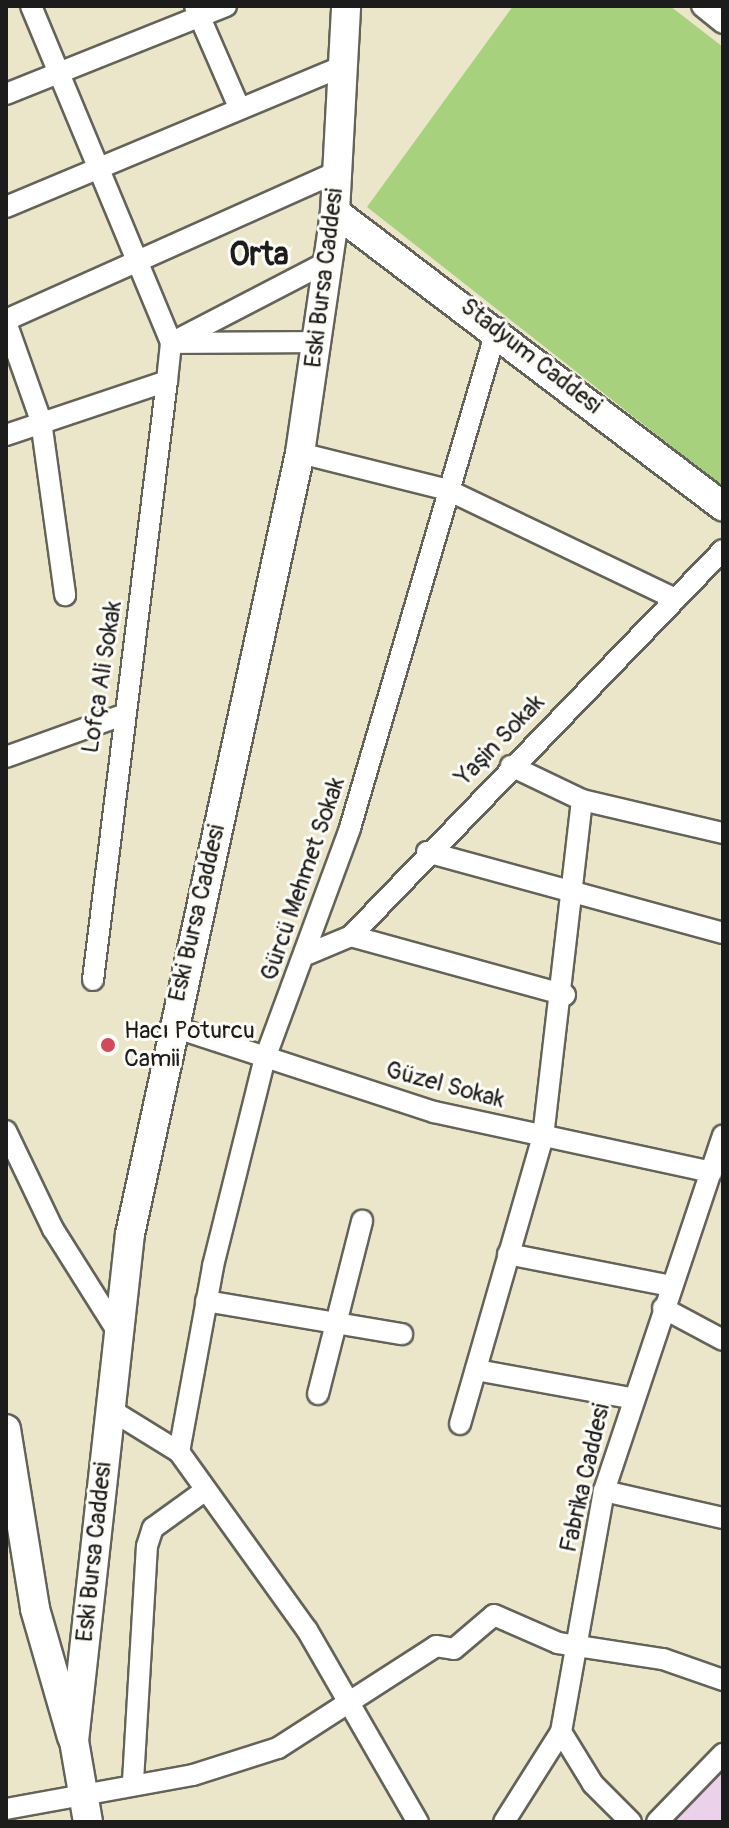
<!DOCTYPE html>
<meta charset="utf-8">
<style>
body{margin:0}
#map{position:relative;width:729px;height:1828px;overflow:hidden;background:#ebe6ca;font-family:Pangolin,sans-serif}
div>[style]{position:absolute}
.built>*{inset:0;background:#ecd1ea}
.green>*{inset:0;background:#a7d17d}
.roads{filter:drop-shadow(2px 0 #646359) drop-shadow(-2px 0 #646359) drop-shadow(0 2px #646359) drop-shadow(0 -2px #646359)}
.street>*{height:20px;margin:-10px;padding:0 10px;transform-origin:10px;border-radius:10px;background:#fff}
.secondary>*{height:28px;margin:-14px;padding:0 14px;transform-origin:14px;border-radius:14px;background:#fff}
.dots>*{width:22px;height:22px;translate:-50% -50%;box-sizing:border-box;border:4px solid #fdfcf7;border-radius:50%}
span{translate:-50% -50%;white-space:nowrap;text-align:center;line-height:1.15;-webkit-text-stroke:6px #fdfcf7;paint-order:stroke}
.street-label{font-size:24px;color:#1c1c1c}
.poi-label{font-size:24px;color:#1c1c1c}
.left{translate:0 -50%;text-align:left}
.district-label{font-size:32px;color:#1c1c1c;font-weight:700}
.frame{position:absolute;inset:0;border:8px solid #1c1c1c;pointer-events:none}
</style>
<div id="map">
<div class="built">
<i style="clip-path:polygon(723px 1766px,723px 1822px,679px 1822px,671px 1814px)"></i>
</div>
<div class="green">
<i style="clip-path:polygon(513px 6px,670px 6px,723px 47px,723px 487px,367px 207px)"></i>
</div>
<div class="roads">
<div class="street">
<i style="left:31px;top:6px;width:365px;rotate:67.4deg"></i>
<i style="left:171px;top:343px;width:178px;rotate:-27.4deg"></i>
<i style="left:195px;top:6px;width:108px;rotate:66.5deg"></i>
<i style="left:702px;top:6px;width:27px;rotate:39deg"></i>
<i style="left:6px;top:94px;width:237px;rotate:-21.8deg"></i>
<i style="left:6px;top:207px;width:363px;rotate:-22.7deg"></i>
<i style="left:6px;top:320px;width:360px;rotate:-24.1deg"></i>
<i style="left:6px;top:322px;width:105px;rotate:70.5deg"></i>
<i style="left:41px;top:421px;width:176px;rotate:82.1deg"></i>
<i style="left:6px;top:435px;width:170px;rotate:-18.5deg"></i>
<i style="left:167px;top:381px;width:38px;rotate:-84deg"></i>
<i style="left:171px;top:343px;width:147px;rotate:-0.4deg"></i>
<i style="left:300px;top:453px;width:153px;rotate:14deg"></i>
<i style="left:448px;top:490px;width:252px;rotate:25.6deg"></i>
<i style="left:6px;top:757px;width:121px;rotate:-19.8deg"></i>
<i style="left:582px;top:800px;width:145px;rotate:13.2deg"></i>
<i style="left:427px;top:852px;width:307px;rotate:15.3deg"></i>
<i style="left:351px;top:936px;width:222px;rotate:15.4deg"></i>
<i style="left:308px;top:954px;width:47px;rotate:-22.7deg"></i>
<i style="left:351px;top:936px;width:536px;rotate:-46.06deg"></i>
<i style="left:93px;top:980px;width:604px;rotate:-82.96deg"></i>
<i style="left:171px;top:1026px;width:277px;rotate:18.1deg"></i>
<i style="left:434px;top:1112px;width:284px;rotate:12.2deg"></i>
<i style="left:6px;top:1131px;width:109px;rotate:64.4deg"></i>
<i style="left:53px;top:1229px;width:124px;rotate:57.8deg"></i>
<i style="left:508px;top:1254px;width:166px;rotate:11.1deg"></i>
<i style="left:206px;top:1301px;width:199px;rotate:9.6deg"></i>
<i style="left:663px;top:1308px;width:68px;rotate:28.1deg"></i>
<i style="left:476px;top:1370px;width:157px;rotate:10.3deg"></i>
<i style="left:318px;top:1394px;width:179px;rotate:-75.7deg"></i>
<i style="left:111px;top:1410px;width:80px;rotate:31.7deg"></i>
<i style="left:179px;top:1452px;width:219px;rotate:54.3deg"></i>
<i style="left:307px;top:1630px;width:222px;rotate:60deg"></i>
<i style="left:460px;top:1424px;width:299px;rotate:-73.9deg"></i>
<i style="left:543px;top:1137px;width:339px;rotate:-83.4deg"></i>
<i style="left:582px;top:800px;width:79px;rotate:-154.4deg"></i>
<i style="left:179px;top:1452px;width:189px;rotate:-79.6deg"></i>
<i style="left:213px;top:1266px;width:211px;rotate:-76deg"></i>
<i style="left:264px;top:1061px;width:248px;rotate:-69.7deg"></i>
<i style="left:350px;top:828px;width:521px;rotate:-73.62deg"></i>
<i style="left:604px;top:1491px;width:122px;rotate:12.8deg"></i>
<i style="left:133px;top:1781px;width:235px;rotate:-86.6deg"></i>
<i style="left:147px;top:1546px;width:19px;rotate:-72deg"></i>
<i style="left:153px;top:1528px;width:62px;rotate:-35.8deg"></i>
<i style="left:6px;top:1809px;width:190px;rotate:-10.3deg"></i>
<i style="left:193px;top:1775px;width:89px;rotate:-17.6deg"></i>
<i style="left:278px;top:1748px;width:188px;rotate:-32.8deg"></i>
<i style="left:436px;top:1646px;width:18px;rotate:9deg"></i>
<i style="left:454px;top:1649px;width:52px;rotate:-40.4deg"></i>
<i style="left:494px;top:1615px;width:70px;rotate:23.6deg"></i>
<i style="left:558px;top:1643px;width:106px;rotate:8.7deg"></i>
<i style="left:663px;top:1659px;width:64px;rotate:19.3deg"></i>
<i style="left:504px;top:1822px;width:107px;rotate:-57.7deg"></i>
<i style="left:631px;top:1822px;width:54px;rotate:-135deg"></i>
<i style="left:593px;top:1784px;width:61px;rotate:-121.6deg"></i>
<i style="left:561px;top:1732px;width:245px;rotate:-79.9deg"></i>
<i style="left:604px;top:1491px;width:375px;rotate:-71.5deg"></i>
<i style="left:657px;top:1822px;width:95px;rotate:-45.9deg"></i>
</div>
<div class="secondary">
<i style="left:335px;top:212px;width:487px;rotate:37.2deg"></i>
<i style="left:6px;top:1429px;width:182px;rotate:80.8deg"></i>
<i style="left:35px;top:1609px;width:133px;rotate:73.9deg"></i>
<i style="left:88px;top:1822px;width:82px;rotate:-99.8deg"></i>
<i style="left:74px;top:1741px;width:510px;rotate:-83.7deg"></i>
<i style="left:130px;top:1234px;width:799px;rotate:-77.72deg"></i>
<i style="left:300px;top:453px;width:244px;rotate:-81.7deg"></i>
<i style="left:335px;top:212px;width:206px;rotate:-86.9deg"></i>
</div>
</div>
<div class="dots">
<i style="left:108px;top:1045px;background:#d1495b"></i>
</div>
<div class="street-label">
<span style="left:324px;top:278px;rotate:-83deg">Eski Bursa Caddesi</span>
<span style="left:531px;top:356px;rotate:38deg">Stadyum Caddesi</span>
<span style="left:102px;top:677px;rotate:-81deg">Lofça Ali Sokak</span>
<span style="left:500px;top:740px;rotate:-46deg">Yaşin Sokak</span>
<span style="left:303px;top:879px;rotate:-71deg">Gürcü Mehmet Sokak</span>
<span style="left:197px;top:913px;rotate:-77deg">Eski Bursa Caddesi</span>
<span style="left:445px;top:1085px;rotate:15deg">Güzel Sokak</span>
<span style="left:585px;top:1478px;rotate:-77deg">Fabrika Caddesi</span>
<span style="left:94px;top:1552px;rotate:-84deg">Eski Bursa Caddesi</span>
</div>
<div class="poi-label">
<span class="left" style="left:124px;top:1045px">Hacı Poturcu<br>Camii</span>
</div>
<div class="district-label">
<span style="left:259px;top:255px">Orta</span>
</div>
<div class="frame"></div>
</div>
